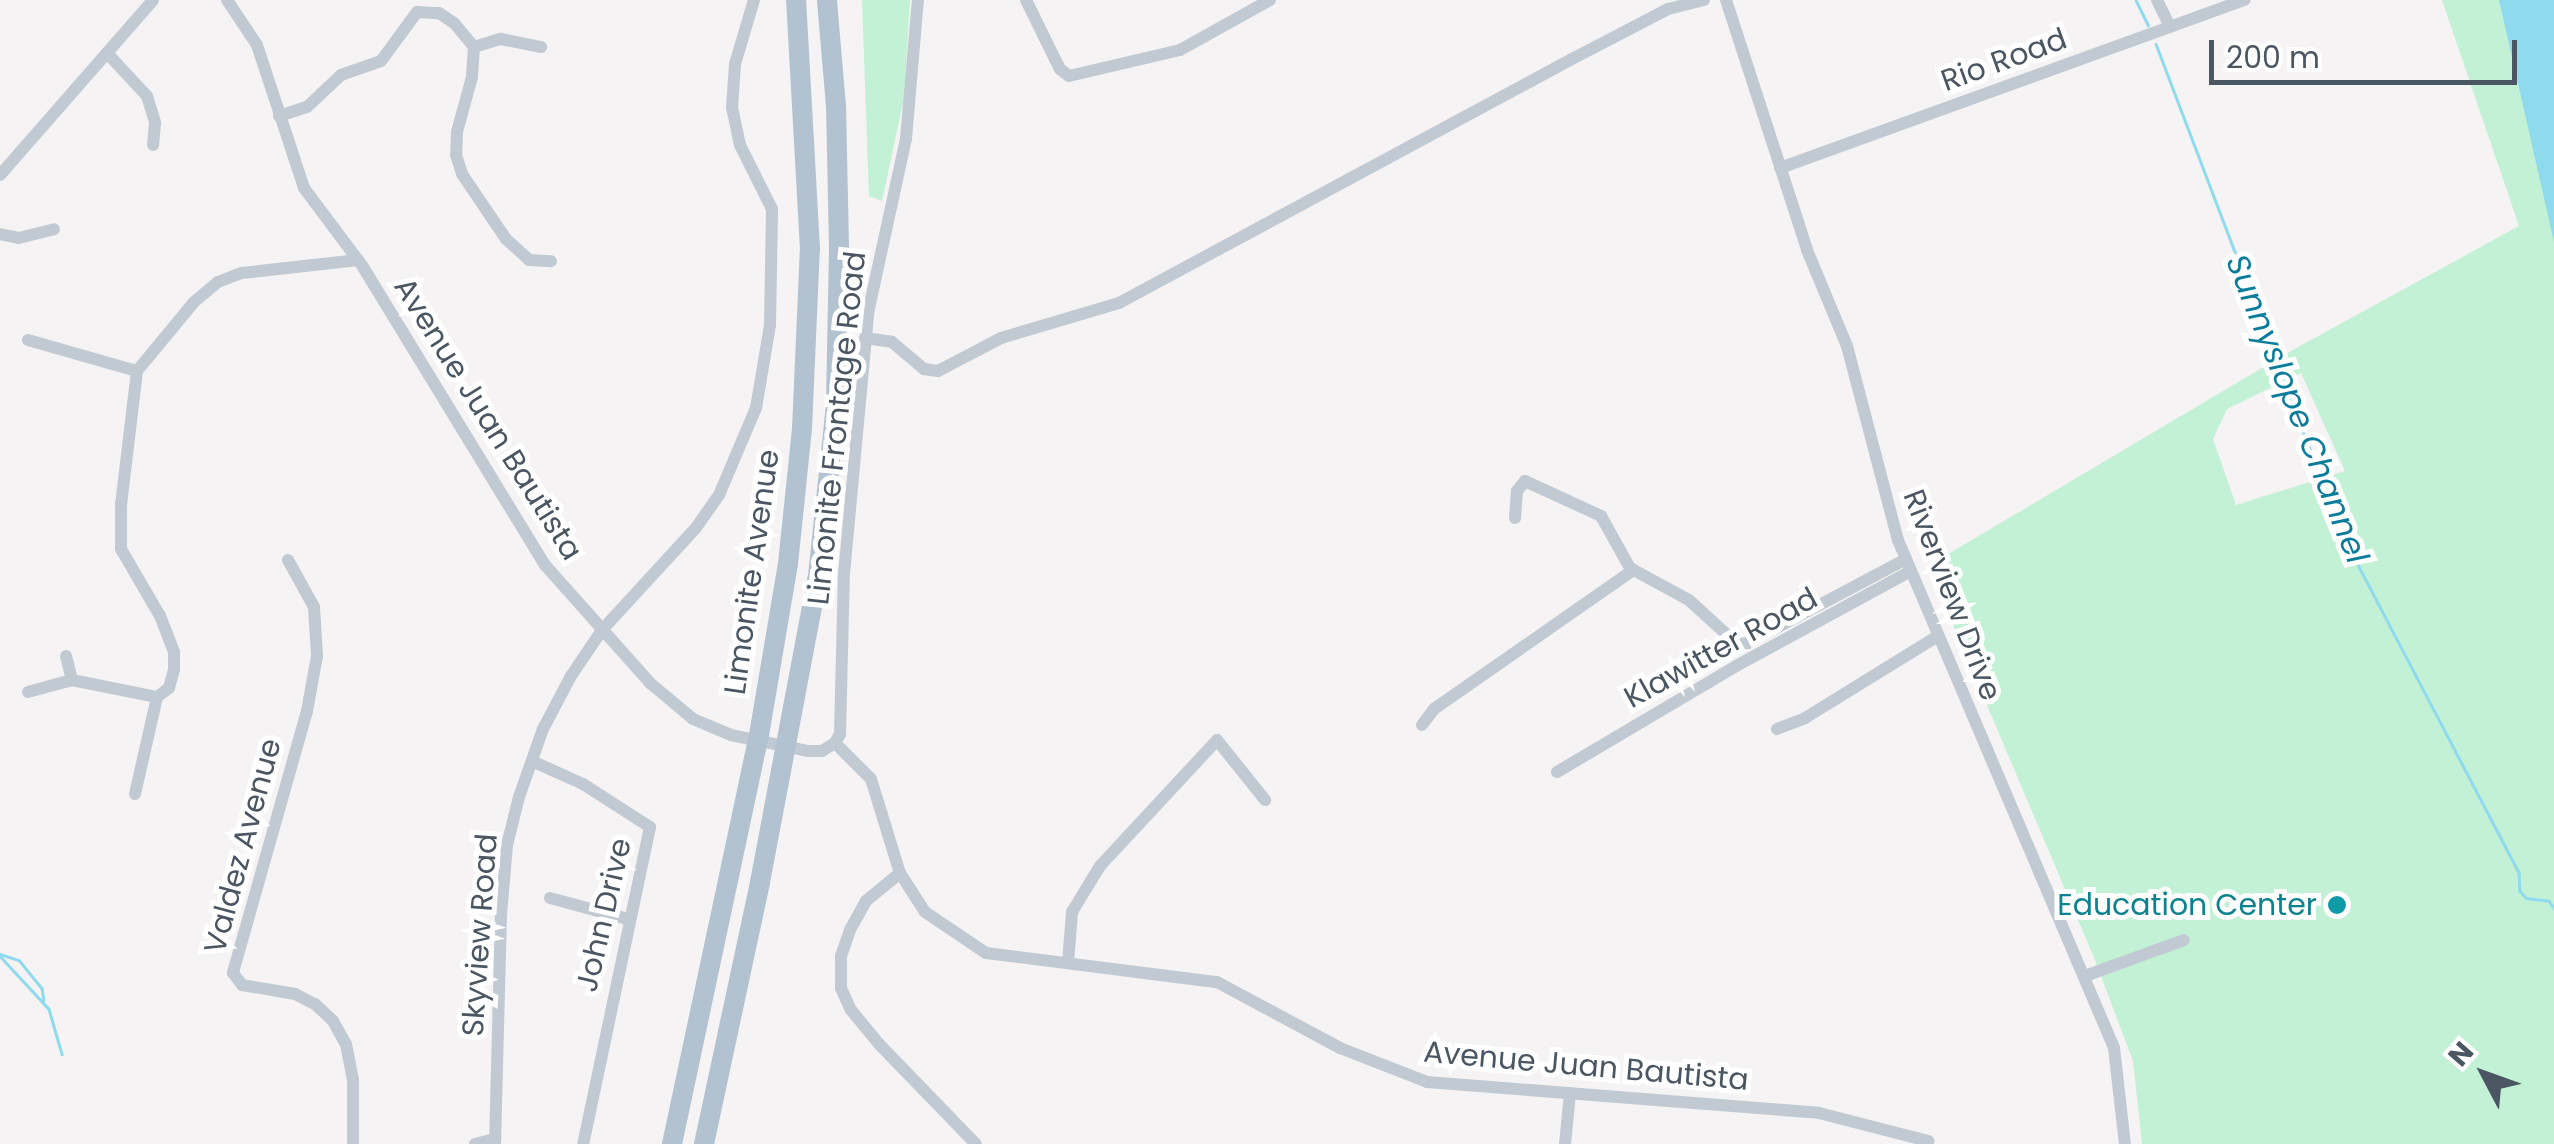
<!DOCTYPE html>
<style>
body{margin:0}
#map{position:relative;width:2554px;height:1144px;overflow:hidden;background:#f5f3f3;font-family:Poppins,sans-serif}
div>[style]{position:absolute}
.green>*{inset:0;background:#c3f1d5}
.water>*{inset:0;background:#90daee}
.stream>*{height:2.5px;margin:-1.25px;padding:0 1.25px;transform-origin:1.25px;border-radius:1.25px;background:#90daee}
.minor>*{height:12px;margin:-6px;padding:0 6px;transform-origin:6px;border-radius:6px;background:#c1cad2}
.primary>*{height:20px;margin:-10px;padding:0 10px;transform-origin:10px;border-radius:10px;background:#b3c2d1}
.dots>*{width:28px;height:28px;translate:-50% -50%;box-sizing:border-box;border:5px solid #fff;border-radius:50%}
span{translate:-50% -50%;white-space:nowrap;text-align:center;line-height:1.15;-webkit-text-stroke:10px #fff;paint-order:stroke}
.street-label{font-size:30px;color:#4a5661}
.culture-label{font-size:30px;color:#0d838f}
.right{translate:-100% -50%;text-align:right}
.water-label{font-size:32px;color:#0c7c9b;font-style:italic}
.north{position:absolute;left:2434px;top:1024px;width:100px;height:100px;-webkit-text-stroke:8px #fff;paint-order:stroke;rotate:311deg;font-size:28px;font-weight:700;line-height:40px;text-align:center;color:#4a5661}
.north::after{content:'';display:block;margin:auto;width:35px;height:45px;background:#4a5661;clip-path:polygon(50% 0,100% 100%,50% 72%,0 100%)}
.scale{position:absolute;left:2209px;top:40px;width:308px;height:45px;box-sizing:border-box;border:5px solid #4a5661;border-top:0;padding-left:12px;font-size:30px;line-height:35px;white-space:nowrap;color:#4a5661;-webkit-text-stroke:8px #fff;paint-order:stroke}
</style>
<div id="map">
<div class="green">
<i style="clip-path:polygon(862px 0,910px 0,904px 98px,882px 201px,869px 196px)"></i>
<i style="clip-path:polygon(evenodd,2442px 0,2554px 0,2554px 1144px,2142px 1144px,2133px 1061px,2095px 960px,1928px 566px,2289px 352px,2519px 226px,2442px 0,2301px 373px,2345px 471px,2236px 505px,2213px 439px,2227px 409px,2301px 373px)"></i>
</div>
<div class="water">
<i style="clip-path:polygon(2499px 0,2554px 0,2554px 242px)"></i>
</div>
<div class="stream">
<i style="left:2136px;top:0;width:28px;rotate:64deg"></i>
<i style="left:2156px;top:44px;width:526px;rotate:69.19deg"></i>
<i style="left:2343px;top:536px;width:380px;rotate:62.4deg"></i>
<i style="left:2519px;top:873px;width:18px;rotate:87deg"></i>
<i style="left:2520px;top:891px;width:9px;rotate:49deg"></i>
<i style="left:2526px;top:898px;width:23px;rotate:7deg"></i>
<i style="left:2549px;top:901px;width:9px;rotate:54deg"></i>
<i style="left:0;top:954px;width:20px;rotate:18deg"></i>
<i style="left:19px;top:960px;width:36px;rotate:51deg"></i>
<i style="left:42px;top:988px;width:12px;rotate:81deg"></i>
<i style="left:0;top:956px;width:72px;rotate:47.2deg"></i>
<i style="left:49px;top:1009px;width:47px;rotate:73.9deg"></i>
</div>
<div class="minor">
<i style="left:227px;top:0;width:54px;rotate:56.3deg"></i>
<i style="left:257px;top:45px;width:151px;rotate:71.8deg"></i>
<i style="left:304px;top:188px;width:99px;rotate:53.2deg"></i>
<i style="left:363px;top:267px;width:349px;rotate:58.6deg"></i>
<i style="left:545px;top:565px;width:158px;rotate:48.3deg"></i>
<i style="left:650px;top:683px;width:56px;rotate:39.9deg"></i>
<i style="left:693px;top:719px;width:41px;rotate:22.8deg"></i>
<i style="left:731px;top:735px;width:79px;rotate:11.7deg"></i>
<i style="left:808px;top:751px;width:14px"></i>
<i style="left:822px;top:751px;width:15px;rotate:-32deg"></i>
<i style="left:1026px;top:0;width:77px;rotate:63.8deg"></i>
<i style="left:1060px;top:69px;width:11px;rotate:38deg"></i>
<i style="left:1069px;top:76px;width:114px;rotate:-13.2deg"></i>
<i style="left:1180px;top:50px;width:103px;rotate:-29.1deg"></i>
<i style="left:1726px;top:0;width:263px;rotate:72deg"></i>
<i style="left:1807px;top:250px;width:104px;rotate:67.4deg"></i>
<i style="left:1847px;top:346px;width:201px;rotate:75.3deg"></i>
<i style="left:1898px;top:540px;width:552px;rotate:66.96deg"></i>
<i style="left:2114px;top:1048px;width:97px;rotate:83.5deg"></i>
<i style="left:2157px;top:0;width:30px;rotate:64deg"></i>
<i style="left:474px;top:47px;width:28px;rotate:-17deg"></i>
<i style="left:501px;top:39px;width:41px;rotate:11.3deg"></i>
<i style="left:107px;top:53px;width:59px;rotate:47.1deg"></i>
<i style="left:147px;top:96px;width:28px;rotate:73deg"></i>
<i style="left:155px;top:123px;width:22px;rotate:95deg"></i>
<i style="left:279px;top:116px;width:29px;rotate:-18deg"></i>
<i style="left:307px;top:107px;width:47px;rotate:-43.3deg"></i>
<i style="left:341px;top:75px;width:42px;rotate:-19.3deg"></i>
<i style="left:381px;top:61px;width:61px;rotate:-53.7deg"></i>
<i style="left:417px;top:12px;width:22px;rotate:3deg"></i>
<i style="left:439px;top:13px;width:18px;rotate:34deg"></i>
<i style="left:454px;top:23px;width:31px;rotate:50deg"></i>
<i style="left:474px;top:47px;width:30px;rotate:94deg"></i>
<i style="left:472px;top:77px;width:57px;rotate:105.3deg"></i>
<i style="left:457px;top:132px;width:23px;rotate:92deg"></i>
<i style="left:456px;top:155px;width:20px;rotate:72deg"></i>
<i style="left:462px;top:174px;width:78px;rotate:55.9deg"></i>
<i style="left:506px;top:239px;width:31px;rotate:42deg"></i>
<i style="left:529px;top:260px;width:22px;rotate:3deg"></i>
<i style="left:1780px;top:168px;width:494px;rotate:-19.9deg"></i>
<i style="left:0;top:175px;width:232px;rotate:-48.8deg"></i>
<i style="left:0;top:234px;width:19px;rotate:12deg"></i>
<i style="left:19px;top:238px;width:36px;rotate:-14deg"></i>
<i style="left:865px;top:338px;width:27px;rotate:8deg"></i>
<i style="left:892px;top:342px;width:42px;rotate:40.2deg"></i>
<i style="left:924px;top:369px;width:14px;rotate:8deg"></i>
<i style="left:938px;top:371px;width:71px;rotate:-27.6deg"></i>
<i style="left:1001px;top:338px;width:123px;rotate:-16.5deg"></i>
<i style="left:1119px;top:303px;width:515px;rotate:-28.31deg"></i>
<i style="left:1572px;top:59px;width:108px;rotate:-27.5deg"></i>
<i style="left:1668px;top:9px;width:37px;rotate:-14deg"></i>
<i style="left:28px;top:340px;width:113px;rotate:15.9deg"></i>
<i style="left:137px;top:371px;width:89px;rotate:-50.4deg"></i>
<i style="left:194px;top:302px;width:31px;rotate:-40deg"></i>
<i style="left:218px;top:282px;width:26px;rotate:-21deg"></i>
<i style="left:242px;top:273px;width:117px;rotate:-6.4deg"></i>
<i style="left:1515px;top:518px;width:27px;rotate:-86deg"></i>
<i style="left:1517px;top:491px;width:13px;rotate:-51deg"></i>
<i style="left:1525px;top:481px;width:84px;rotate:24.7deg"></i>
<i style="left:1601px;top:516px;width:60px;rotate:60.9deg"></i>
<i style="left:1630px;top:568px;width:67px;rotate:28.5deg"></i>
<i style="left:1689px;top:600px;width:65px;rotate:42.5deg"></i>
<i style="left:1737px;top:644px;width:11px;rotate:-5deg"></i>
<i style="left:1748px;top:643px;width:179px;rotate:-28deg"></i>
<i style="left:288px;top:560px;width:54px;rotate:61deg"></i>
<i style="left:314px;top:607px;width:49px;rotate:86.5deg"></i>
<i style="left:317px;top:656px;width:56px;rotate:100.3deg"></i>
<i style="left:307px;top:711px;width:272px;rotate:105.8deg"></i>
<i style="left:233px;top:973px;width:15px;rotate:53deg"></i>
<i style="left:242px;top:985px;width:54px;rotate:9.6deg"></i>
<i style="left:295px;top:994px;width:22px;rotate:27deg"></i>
<i style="left:315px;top:1004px;width:25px;rotate:43deg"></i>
<i style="left:333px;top:1021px;width:26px;rotate:61deg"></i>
<i style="left:346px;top:1044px;width:37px;rotate:79deg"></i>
<i style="left:353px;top:1080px;width:64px;rotate:90deg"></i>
<i style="left:66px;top:656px;width:25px;rotate:76deg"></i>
<i style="left:72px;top:680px;width:87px;rotate:11.3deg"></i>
<i style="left:157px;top:697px;width:15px;rotate:-37deg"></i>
<i style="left:169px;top:688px;width:20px;rotate:-75deg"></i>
<i style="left:174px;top:669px;width:17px;rotate:-90deg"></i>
<i style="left:174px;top:652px;width:39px;rotate:-111deg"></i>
<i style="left:160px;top:616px;width:78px;rotate:-120.2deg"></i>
<i style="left:121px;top:549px;width:44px;rotate:-90deg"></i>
<i style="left:121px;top:505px;width:135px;rotate:-83.2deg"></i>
<i style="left:28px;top:692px;width:46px;rotate:-15.3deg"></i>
<i style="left:1422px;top:725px;width:20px;rotate:-53deg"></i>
<i style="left:1434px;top:709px;width:243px;rotate:-34.9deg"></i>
<i style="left:1777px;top:729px;width:30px;rotate:-21deg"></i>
<i style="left:1805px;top:718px;width:156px;rotate:-31.7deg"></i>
<i style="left:835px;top:743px;width:51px;rotate:45deg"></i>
<i style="left:871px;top:779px;width:98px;rotate:72.9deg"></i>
<i style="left:900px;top:873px;width:46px;rotate:57.3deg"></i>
<i style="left:925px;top:912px;width:73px;rotate:33.9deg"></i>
<i style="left:986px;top:953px;width:233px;rotate:7.2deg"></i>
<i style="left:1217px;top:982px;width:140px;rotate:28.2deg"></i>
<i style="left:1340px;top:1048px;width:93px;rotate:21.3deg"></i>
<i style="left:1427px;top:1082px;width:393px;rotate:4.5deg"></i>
<i style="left:1819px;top:1113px;width:113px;rotate:14.4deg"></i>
<i style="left:835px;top:743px;width:10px;rotate:-61deg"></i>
<i style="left:840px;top:734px;width:160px;rotate:-88.6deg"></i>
<i style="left:844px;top:574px;width:262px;rotate:-84.7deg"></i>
<i style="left:868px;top:313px;width:178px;rotate:-77.7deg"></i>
<i style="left:906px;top:139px;width:140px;rotate:-85.1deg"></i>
<i style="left:534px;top:762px;width:54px;rotate:24.2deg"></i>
<i style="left:583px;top:784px;width:80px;rotate:32.7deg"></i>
<i style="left:650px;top:827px;width:324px;rotate:101.9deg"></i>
<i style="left:1557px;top:772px;width:208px;rotate:-30.6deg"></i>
<i style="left:1736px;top:666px;width:199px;rotate:-28.5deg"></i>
<i style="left:135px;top:794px;width:99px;rotate:-77.2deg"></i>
<i style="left:900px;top:873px;width:44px;rotate:140.5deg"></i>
<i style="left:866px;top:901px;width:33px;rotate:119deg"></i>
<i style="left:850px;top:930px;width:28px;rotate:109deg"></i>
<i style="left:841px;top:956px;width:32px;rotate:90deg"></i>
<i style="left:841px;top:988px;width:24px;rotate:66deg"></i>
<i style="left:851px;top:1010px;width:44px;rotate:50.5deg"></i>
<i style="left:879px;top:1044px;width:139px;rotate:45.9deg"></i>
<i style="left:550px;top:898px;width:81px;rotate:15.1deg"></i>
<i style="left:1068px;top:963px;width:51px;rotate:-85.5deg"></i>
<i style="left:1072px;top:912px;width:54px;rotate:-58.7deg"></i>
<i style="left:1100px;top:866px;width:172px;rotate:-47.1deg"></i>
<i style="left:1217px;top:740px;width:77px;rotate:51.3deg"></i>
<i style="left:2085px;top:976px;width:105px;rotate:-20deg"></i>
<i style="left:475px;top:1144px;width:21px;rotate:-14deg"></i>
<i style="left:495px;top:1144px;width:229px;rotate:-88.5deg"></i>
<i style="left:501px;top:915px;width:70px;rotate:-85.1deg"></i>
<i style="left:507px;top:845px;width:49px;rotate:-76deg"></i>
<i style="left:519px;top:797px;width:72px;rotate:-70.6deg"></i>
<i style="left:543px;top:729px;width:60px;rotate:-62.2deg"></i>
<i style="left:571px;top:676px;width:55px;rotate:-56deg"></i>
<i style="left:602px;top:630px;width:137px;rotate:-47.4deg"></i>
<i style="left:695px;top:529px;width:42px;rotate:-54.8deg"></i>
<i style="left:719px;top:495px;width:95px;rotate:-67deg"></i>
<i style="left:756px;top:408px;width:84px;rotate:-80.4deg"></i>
<i style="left:770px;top:325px;width:116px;rotate:-89deg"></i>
<i style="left:772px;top:209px;width:72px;rotate:-116.6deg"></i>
<i style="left:740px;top:145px;width:38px;rotate:-102deg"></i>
<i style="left:732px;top:108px;width:44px;rotate:-86.1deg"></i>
<i style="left:735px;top:64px;width:67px;rotate:-73.5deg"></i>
<i style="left:1565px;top:1144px;width:51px;rotate:-84.4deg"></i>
</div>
<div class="primary">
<i style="left:672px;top:1144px;width:412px;rotate:-78deg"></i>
<i style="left:758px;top:741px;width:180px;rotate:-80.4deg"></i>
<i style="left:788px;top:564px;width:136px;rotate:-84.1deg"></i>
<i style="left:802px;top:429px;width:180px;rotate:-87.5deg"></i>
<i style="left:810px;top:249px;width:249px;rotate:-93.2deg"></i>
<i style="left:704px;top:1144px;width:268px;rotate:-77.9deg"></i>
<i style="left:760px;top:882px;width:311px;rotate:-79.3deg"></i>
<i style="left:818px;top:576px;width:173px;rotate:-84deg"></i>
<i style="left:836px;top:404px;width:157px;rotate:-88.9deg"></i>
<i style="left:839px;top:247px;width:141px;rotate:-91.2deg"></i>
<i style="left:836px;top:106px;width:106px;rotate:-94.9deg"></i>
</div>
<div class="dots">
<i style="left:2337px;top:905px;background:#0f9aa8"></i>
</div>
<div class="street-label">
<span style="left:2004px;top:60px;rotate:-20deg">Rio Road</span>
<span style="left:488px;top:419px;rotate:58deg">Avenue Juan Bautista</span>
<span style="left:837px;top:428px;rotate:-84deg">Limonite Frontage Road</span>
<span style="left:752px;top:572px;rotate:-82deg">Limonite Avenue</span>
<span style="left:1952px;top:595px;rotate:69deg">Riverview Drive</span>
<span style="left:1721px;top:648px;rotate:-29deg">Klawitter Road</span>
<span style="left:243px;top:846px;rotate:-75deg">Valdez Avenue</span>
<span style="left:604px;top:915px;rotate:-77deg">John Drive</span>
<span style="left:480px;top:935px;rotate:-86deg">Skyview Road</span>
<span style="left:1586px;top:1066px;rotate:5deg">Avenue Juan Bautista</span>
</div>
<div class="culture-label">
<span class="right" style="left:2317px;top:905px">Education Center</span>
</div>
<div class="water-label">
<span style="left:2297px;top:409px;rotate:68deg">Sunnyslope Channel</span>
</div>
<div class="north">N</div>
<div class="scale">200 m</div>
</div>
